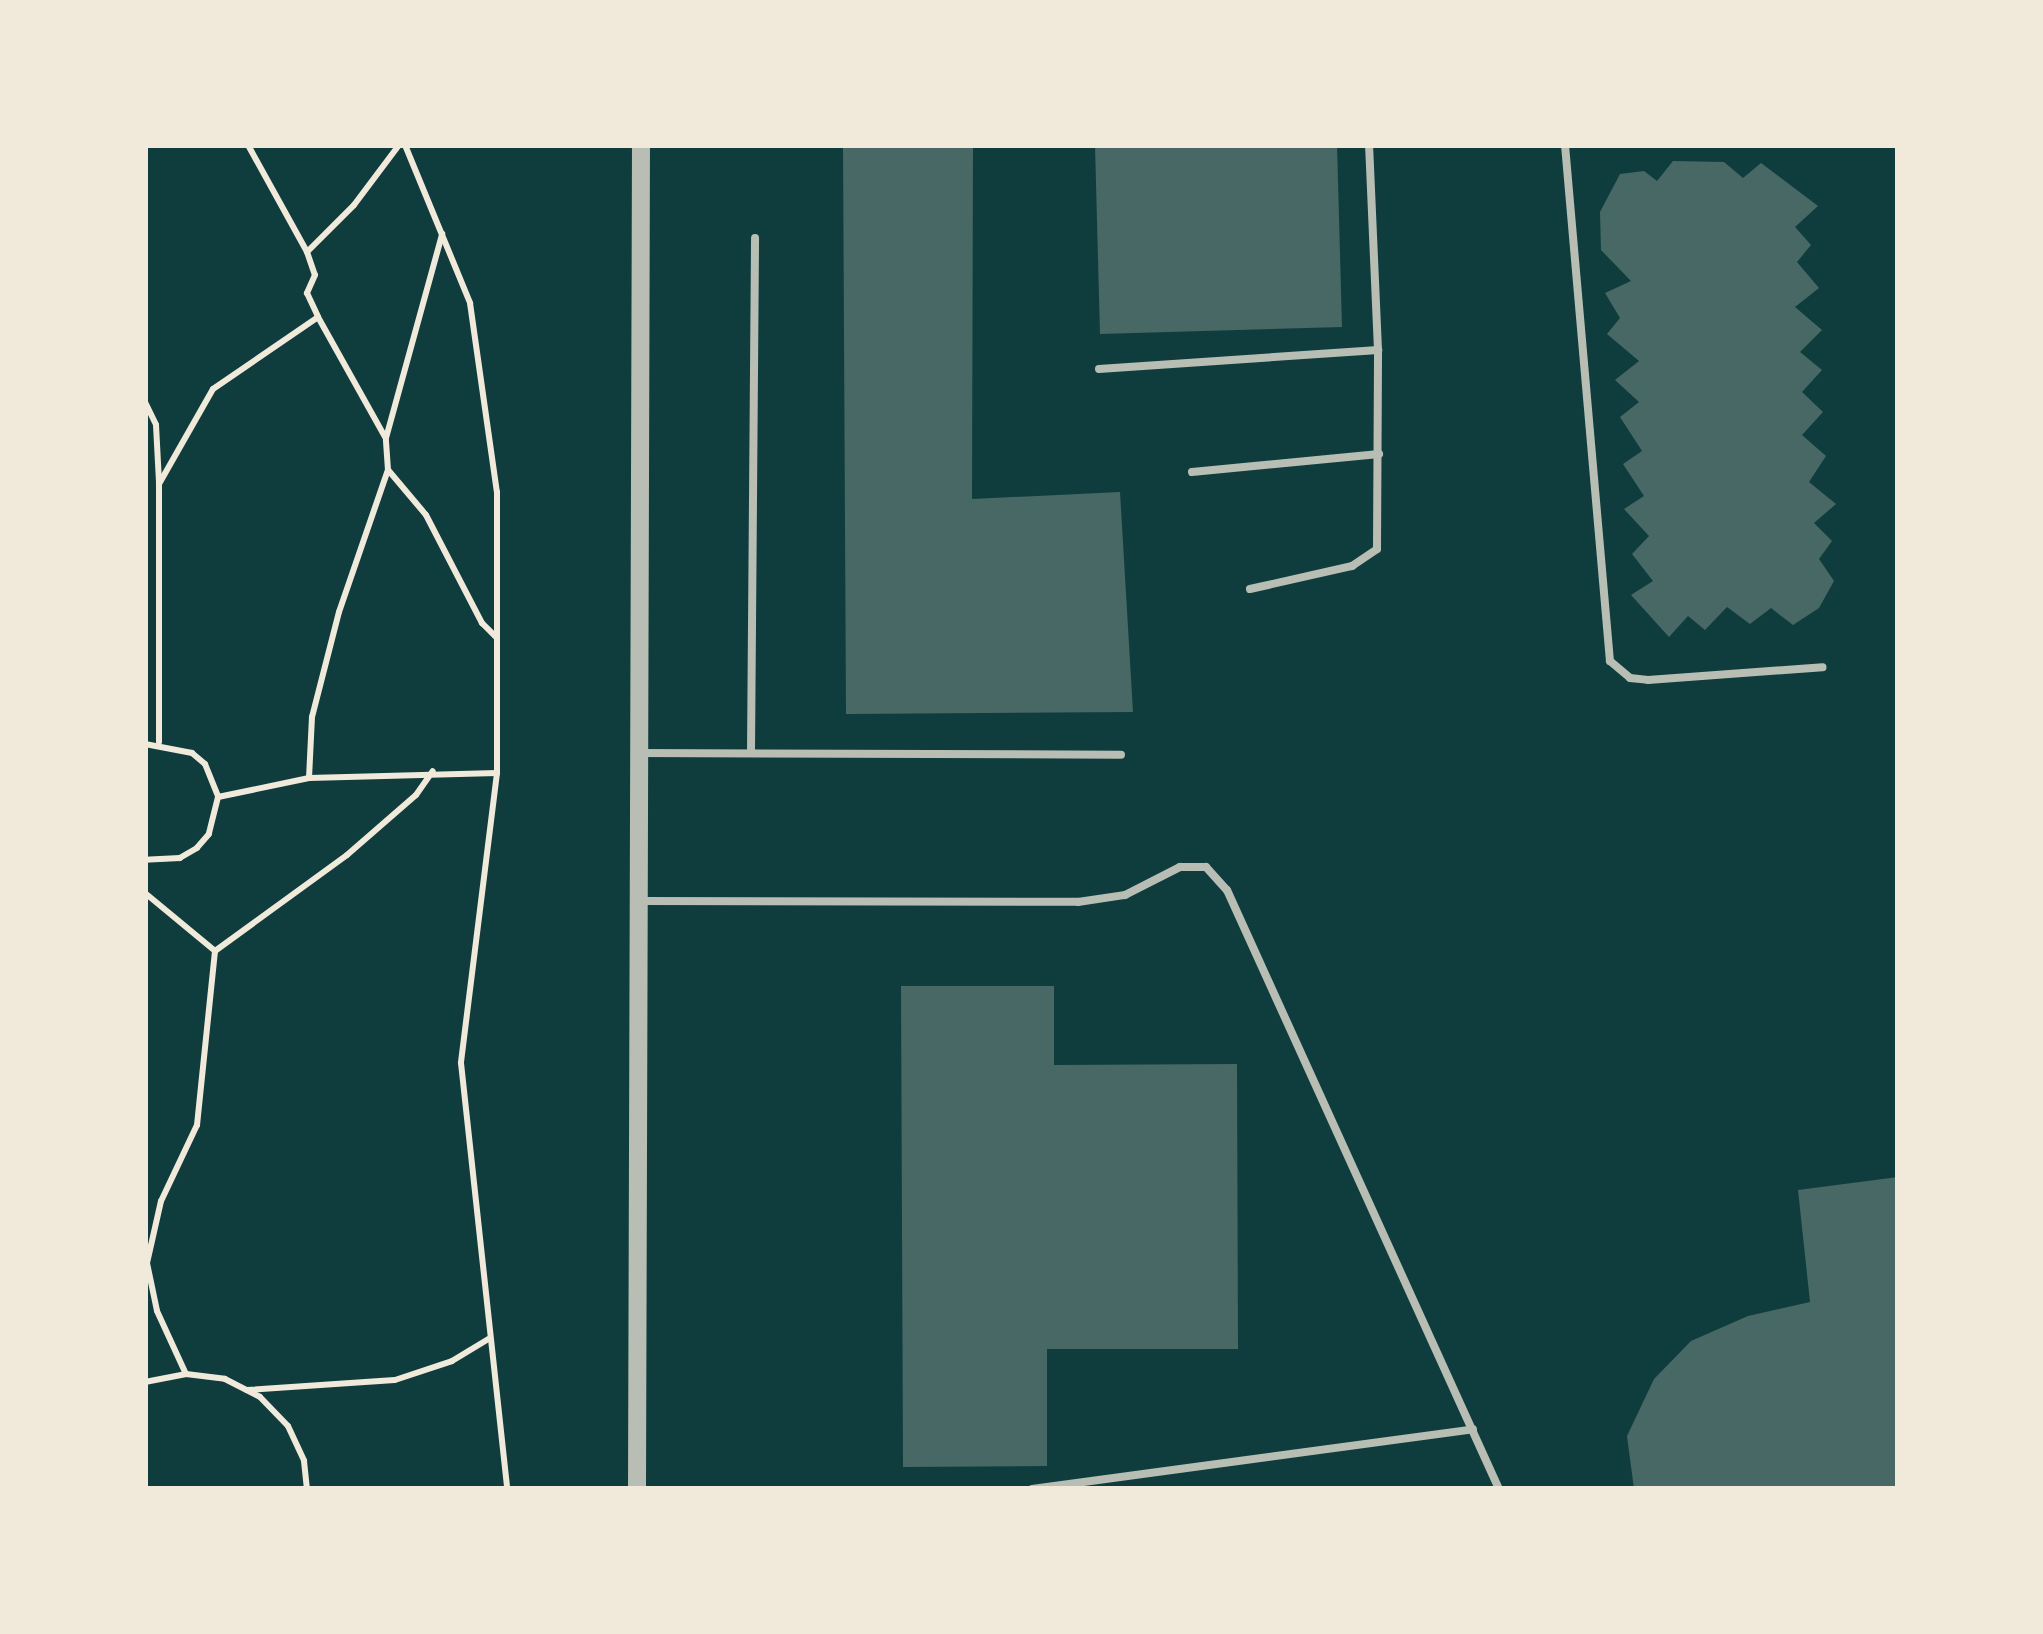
<!DOCTYPE html>
<style>
body{margin:0}
#map{position:relative;width:2043px;height:1634px;overflow:hidden;background:#0f3d3e;font-family:"PT Serif",serif}
div>[style]{position:absolute}
.building>*{inset:0;background:#486865}
.path>*{height:6px;margin:-3px;padding:0 3px;transform-origin:3px;border-radius:3px;background:#f1e9da}
.service>*{height:8px;margin:-4px;padding:0 4px;transform-origin:4px;border-radius:4px;background:#b8beb3}
.tertiary>*{height:18px;margin:-9px;padding:0 9px;transform-origin:9px;border-radius:9px;background:#b8beb3}
span{translate:-50% -50%;white-space:nowrap;text-align:center;line-height:1.15;-webkit-text-stroke:8px #f1e9da;paint-order:stroke}
.frame{position:absolute;inset:0;border:148px solid #f1e9da;pointer-events:none}
</style>
<div id="map">
<div class="building">
<i style="clip-path:polygon(843px 145px,973px 145px,972px 499px,1120px 492px,1133px 712px,846px 714px)"></i>
<i style="clip-path:polygon(1095px 145px,1337px 145px,1342px 327px,1100px 334px)"></i>
<i style="clip-path:polygon(1673px 161px,1724px 162px,1743px 178px,1761px 163px,1818px 206px,1795px 227px,1811px 245px,1797px 262px,1819px 288px,1795px 307px,1822px 330px,1800px 352px,1822px 370px,1802px 392px,1823px 412px,1802px 435px,1826px 456px,1809px 482px,1836px 504px,1814px 523px,1832px 541px,1819px 559px,1834px 581px,1819px 608px,1793px 625px,1771px 608px,1750px 624px,1727px 607px,1705px 630px,1688px 616px,1669px 637px,1631px 595px,1653px 581px,1632px 554px,1649px 536px,1624px 509px,1644px 496px,1623px 464px,1642px 451px,1620px 417px,1639px 402px,1615px 380px,1639px 361px,1607px 334px,1620px 318px,1605px 293px,1631px 281px,1601px 250px,1600px 212px,1620px 174px,1644px 171px,1657px 181px)"></i>
<i style="clip-path:polygon(901px 986px,1054px 986px,1054px 1065px,1237px 1064px,1238px 1349px,1047px 1349px,1047px 1466px,903px 1467px)"></i>
<i style="clip-path:polygon(1898px 1177px,1898px 1489px,1634px 1489px,1627px 1436px,1654px 1379px,1691px 1341px,1748px 1316px,1810px 1302px,1798px 1190px)"></i>
</div>
<div class="path">
<i style="left:248px;top:145px;width:122px;rotate:61.1deg"></i>
<i style="left:307px;top:252px;width:24px;rotate:71deg"></i>
<i style="left:315px;top:275px;width:20px;rotate:114deg"></i>
<i style="left:307px;top:293px;width:26px;rotate:65deg"></i>
<i style="left:318px;top:317px;width:137px;rotate:60.8deg"></i>
<i style="left:405px;top:145px;width:171px;rotate:67.6deg"></i>
<i style="left:470px;top:303px;width:191px;rotate:81.9deg"></i>
<i style="left:497px;top:492px;width:281px;rotate:90deg"></i>
<i style="left:497px;top:773px;width:292px;rotate:97.1deg"></i>
<i style="left:461px;top:1063px;width:428px;rotate:83.8deg"></i>
<i style="left:307px;top:252px;width:66px;rotate:-45deg"></i>
<i style="left:354px;top:205px;width:75px;rotate:-53.1deg"></i>
<i style="left:145px;top:402px;width:25px;rotate:64deg"></i>
<i style="left:156px;top:425px;width:58px;rotate:87deg"></i>
<i style="left:389px;top:471px;width:57px;rotate:49.9deg"></i>
<i style="left:426px;top:515px;width:122px;rotate:62.6deg"></i>
<i style="left:482px;top:623px;width:21px;rotate:45deg"></i>
<i style="left:159px;top:742px;width:258px;rotate:-90deg"></i>
<i style="left:159px;top:484px;width:109px;rotate:-60.4deg"></i>
<i style="left:213px;top:389px;width:127px;rotate:-34.4deg"></i>
<i style="left:145px;top:744px;width:48px;rotate:10.8deg"></i>
<i style="left:192px;top:753px;width:17px;rotate:40deg"></i>
<i style="left:205px;top:764px;width:35px;rotate:68deg"></i>
<i style="left:218px;top:797px;width:38px;rotate:104deg"></i>
<i style="left:209px;top:834px;width:18px;rotate:131deg"></i>
<i style="left:197px;top:848px;width:20px;rotate:150deg"></i>
<i style="left:180px;top:858px;width:35px;rotate:177deg"></i>
<i style="left:309px;top:778px;width:61px;rotate:-87.2deg"></i>
<i style="left:312px;top:717px;width:108px;rotate:-75.6deg"></i>
<i style="left:339px;top:612px;width:150px;rotate:-71deg"></i>
<i style="left:388px;top:470px;width:32px;rotate:-94deg"></i>
<i style="left:386px;top:438px;width:212px;rotate:-74.6deg"></i>
<i style="left:218px;top:797px;width:93px;rotate:-11.8deg"></i>
<i style="left:309px;top:778px;width:188px;rotate:-1.5deg"></i>
<i style="left:145px;top:893px;width:91px;rotate:39.6deg"></i>
<i style="left:215px;top:951px;width:175px;rotate:95.9deg"></i>
<i style="left:197px;top:1125px;width:84px;rotate:115.3deg"></i>
<i style="left:161px;top:1201px;width:64px;rotate:102.7deg"></i>
<i style="left:147px;top:1263px;width:49px;rotate:78.2deg"></i>
<i style="left:157px;top:1311px;width:69px;rotate:65.3deg"></i>
<i style="left:215px;top:951px;width:163px;rotate:-36deg"></i>
<i style="left:347px;top:855px;width:91px;rotate:-41deg"></i>
<i style="left:416px;top:795px;width:29px;rotate:-55deg"></i>
<i style="left:145px;top:1382px;width:42px;rotate:-11deg"></i>
<i style="left:186px;top:1374px;width:39px;rotate:7deg"></i>
<i style="left:225px;top:1379px;width:39px;rotate:27deg"></i>
<i style="left:260px;top:1397px;width:40px;rotate:46deg"></i>
<i style="left:288px;top:1426px;width:38px;rotate:65deg"></i>
<i style="left:304px;top:1461px;width:28px;rotate:84deg"></i>
<i style="left:247px;top:1390px;width:148px;rotate:-3.9deg"></i>
<i style="left:395px;top:1380px;width:60px;rotate:-18.4deg"></i>
<i style="left:452px;top:1361px;width:44px;rotate:-31.2deg"></i>
</div>
<div class="service">
<i style="left:1565px;top:145px;width:518px;rotate:85.02deg"></i>
<i style="left:1610px;top:661px;width:26px;rotate:40deg"></i>
<i style="left:1630px;top:678px;width:18px;rotate:6deg"></i>
<i style="left:1648px;top:680px;width:175px;rotate:-4.2deg"></i>
<i style="left:1099px;top:369px;width:280px;rotate:-3.9deg"></i>
<i style="left:1378px;top:350px;width:205px;rotate:-92.5deg"></i>
<i style="left:1192px;top:472px;width:188px;rotate:-5.5deg"></i>
<i style="left:1250px;top:589px;width:105px;rotate:-12.7deg"></i>
<i style="left:1352px;top:566px;width:30px;rotate:-34deg"></i>
<i style="left:1377px;top:549px;width:199px;rotate:-89.7deg"></i>
<i style="left:639px;top:753px;width:482px;rotate:0.2deg"></i>
<i style="left:751px;top:753px;width:515px;rotate:-89.55deg"></i>
<i style="left:639px;top:901px;width:439px;rotate:0.1deg"></i>
<i style="left:1078px;top:902px;width:48px;rotate:-8.5deg"></i>
<i style="left:1125px;top:895px;width:62px;rotate:-27deg"></i>
<i style="left:1180px;top:867px;width:26px"></i>
<i style="left:1206px;top:867px;width:31px;rotate:48deg"></i>
<i style="left:1227px;top:890px;width:658px;rotate:65.58deg"></i>
<i style="left:1032px;top:1489px;width:445px;rotate:-7.7deg"></i>
</div>
<div class="tertiary">
<i style="left:637px;top:1489px;width:1344px;rotate:-89.83deg"></i>
</div>
<div class="frame"></div>
</div>
